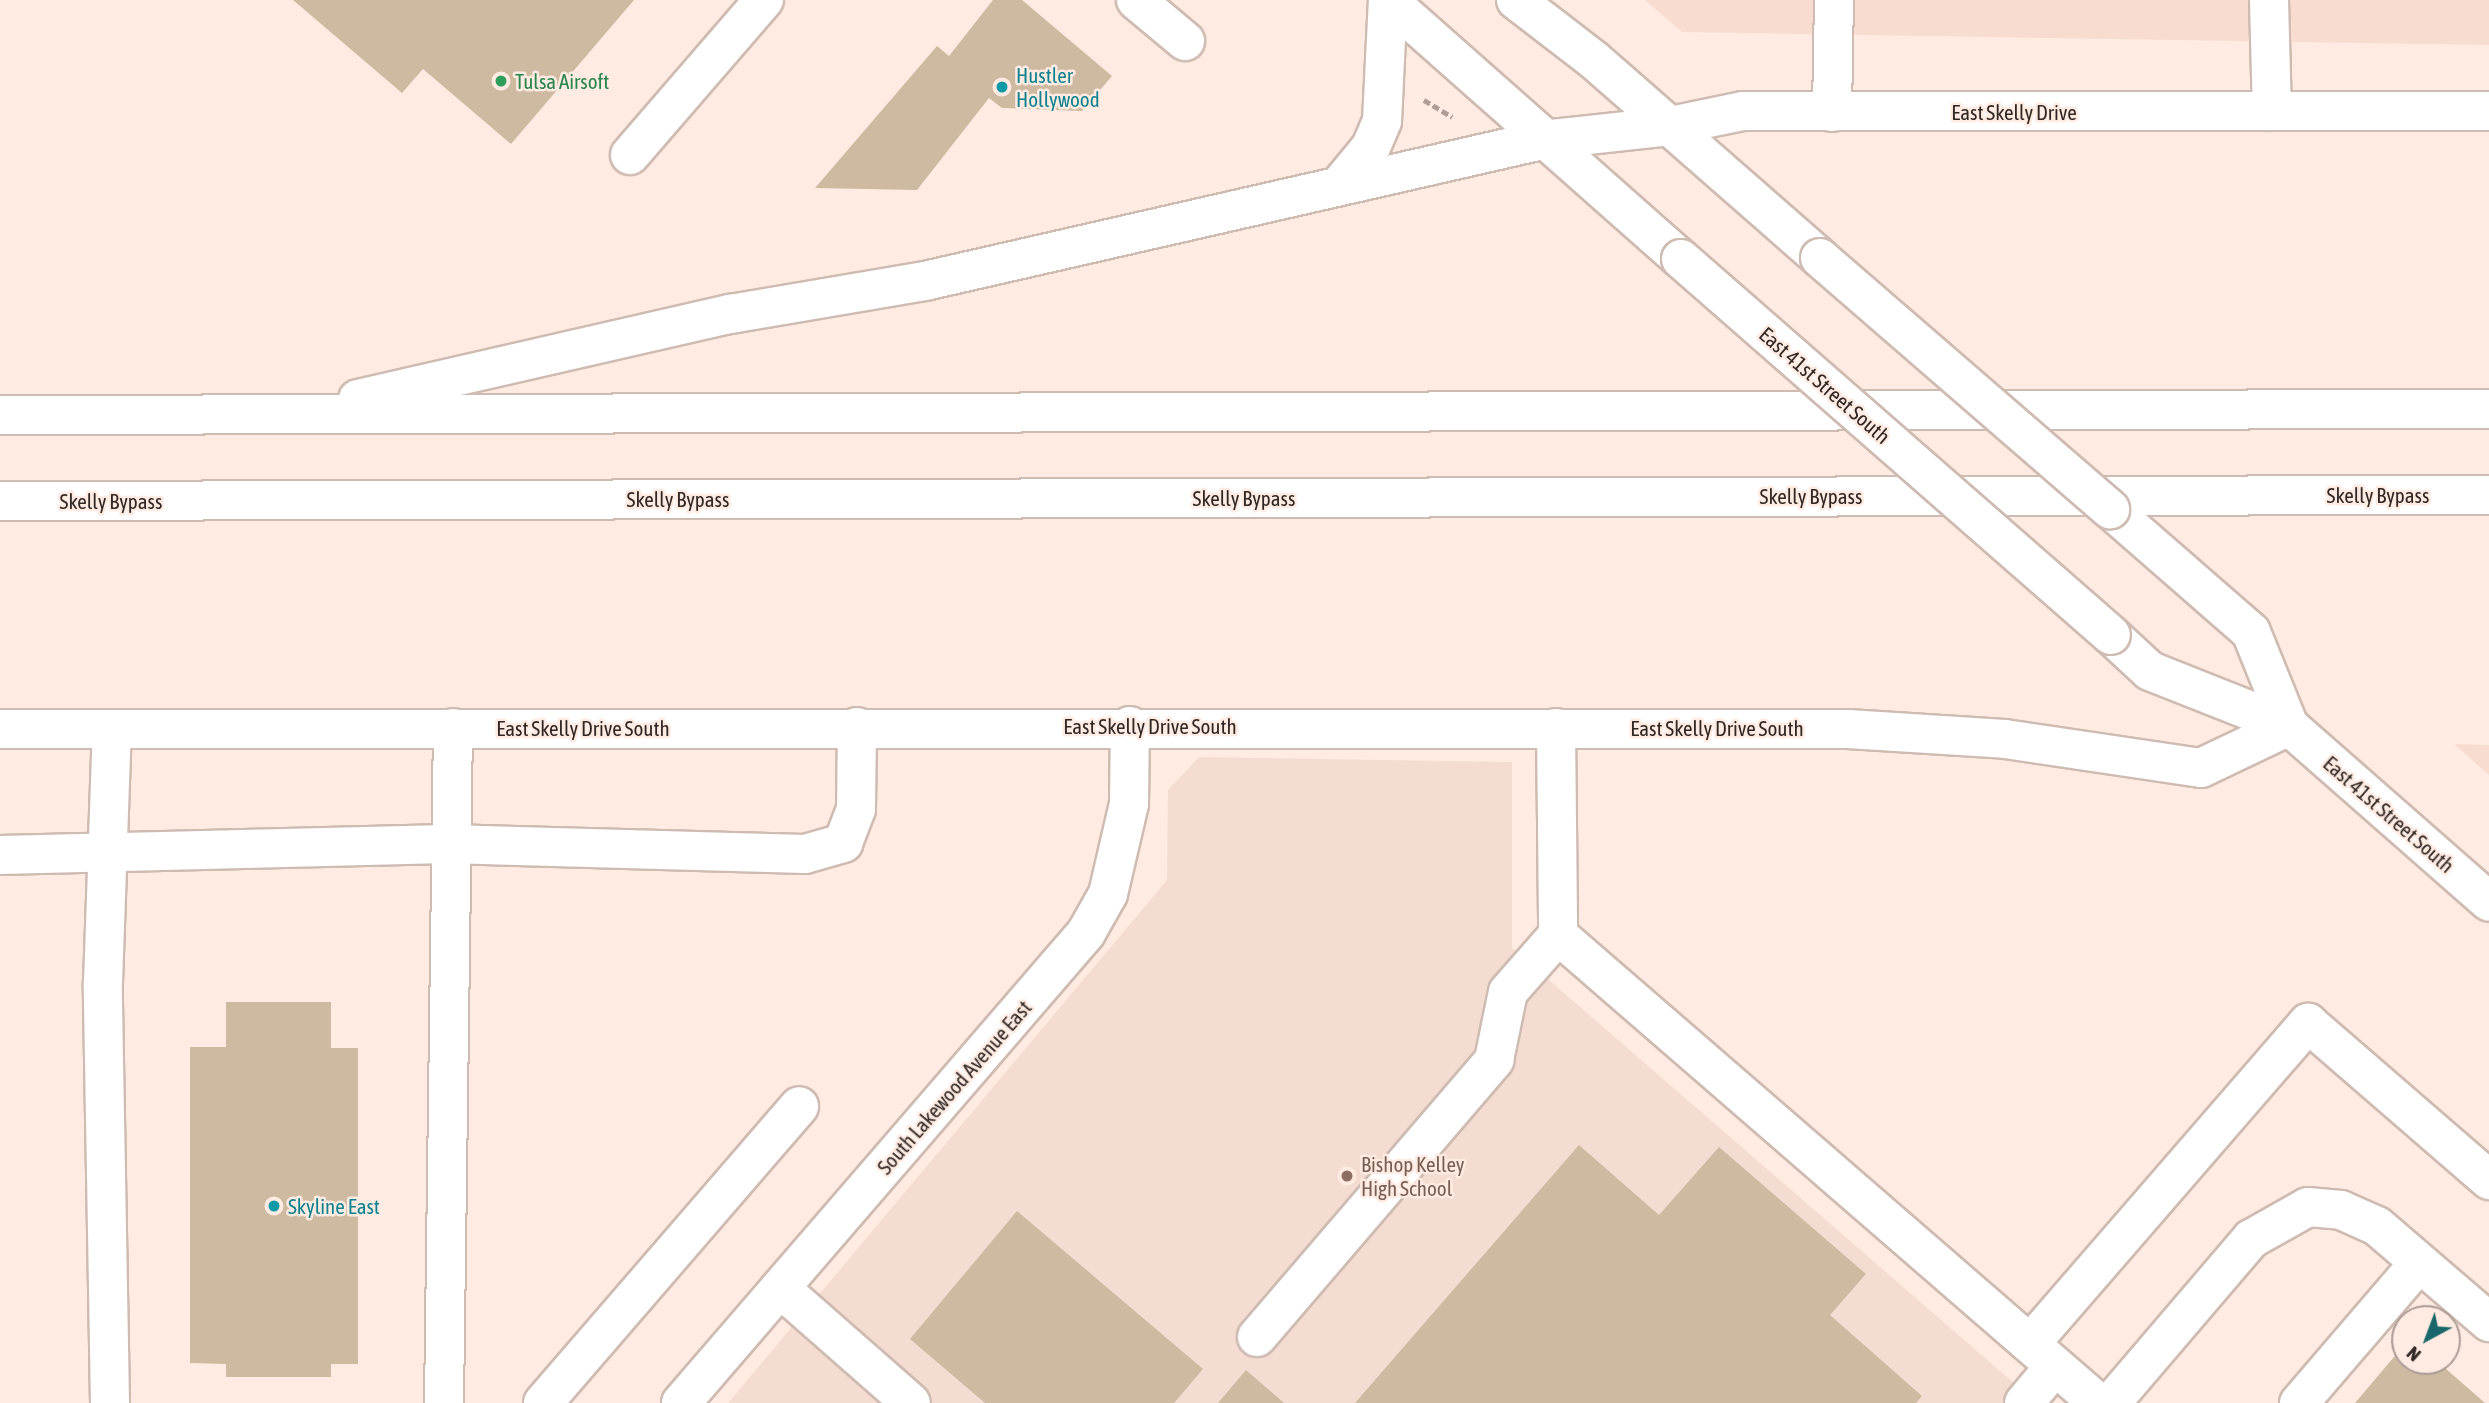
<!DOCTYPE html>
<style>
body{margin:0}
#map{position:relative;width:2489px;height:1403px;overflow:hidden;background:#ffebe2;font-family:"Asap Condensed",sans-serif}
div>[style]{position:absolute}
.built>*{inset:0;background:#f8dcd0}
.education>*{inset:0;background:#f4dcd2}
.building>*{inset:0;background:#ceb9a1}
.path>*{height:4.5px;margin-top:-2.25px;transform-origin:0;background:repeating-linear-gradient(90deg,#ad9e98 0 7px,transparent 0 10.5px)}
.roads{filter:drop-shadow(2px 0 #cebbb2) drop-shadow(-2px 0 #cebbb2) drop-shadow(0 2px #cebbb2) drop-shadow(0 -2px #cebbb2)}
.minor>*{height:38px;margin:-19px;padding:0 19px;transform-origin:19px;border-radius:19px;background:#fff}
.major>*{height:38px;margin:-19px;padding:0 19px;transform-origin:19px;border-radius:19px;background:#fff}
.highway>*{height:38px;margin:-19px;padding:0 19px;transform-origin:19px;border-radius:19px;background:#fff}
.bridges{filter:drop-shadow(2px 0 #cebbb2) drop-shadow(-2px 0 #cebbb2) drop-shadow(0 2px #cebbb2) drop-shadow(0 -2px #cebbb2)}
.major-bridge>*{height:38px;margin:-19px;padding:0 19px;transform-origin:19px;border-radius:19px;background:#fff}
.dots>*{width:19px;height:19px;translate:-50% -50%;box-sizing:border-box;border:4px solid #ffebe2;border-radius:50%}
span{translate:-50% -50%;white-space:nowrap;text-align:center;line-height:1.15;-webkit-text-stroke:5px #ffebe2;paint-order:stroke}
.culture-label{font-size:21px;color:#0d838f}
.left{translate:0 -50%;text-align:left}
.leisure-label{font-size:21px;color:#27864d}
.street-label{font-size:21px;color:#2e2724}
.education-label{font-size:21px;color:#785e54}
.north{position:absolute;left:2391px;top:1305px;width:70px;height:70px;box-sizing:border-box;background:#ffebe2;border:2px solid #ab9d96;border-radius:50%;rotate:221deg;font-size:19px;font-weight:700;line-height:28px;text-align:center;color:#2e2724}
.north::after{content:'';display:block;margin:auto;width:24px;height:32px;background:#1a676b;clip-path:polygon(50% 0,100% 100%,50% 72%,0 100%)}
</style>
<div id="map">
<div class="built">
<i style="clip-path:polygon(1645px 0,2489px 0,2489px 45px,1682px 32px)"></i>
<i style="clip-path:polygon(2454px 744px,2489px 745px,2489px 775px)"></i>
</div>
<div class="education">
<i style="clip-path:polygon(1199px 757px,1512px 762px,1512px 948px,2037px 1403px,728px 1403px,1167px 880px,1168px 790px)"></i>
</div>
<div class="building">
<i style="clip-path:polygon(293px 0,634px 0,511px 144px,423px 69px,402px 93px)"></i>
<i style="clip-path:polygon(993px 0,1022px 0,1112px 76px,1082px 111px,1002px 108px,989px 98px,917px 190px,815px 188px,937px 46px,949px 56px)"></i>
<i style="clip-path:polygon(226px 1002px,331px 1002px,331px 1048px,358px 1048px,358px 1364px,331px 1364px,331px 1377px,226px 1377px,226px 1364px,190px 1363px,190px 1047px,226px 1047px)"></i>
<i style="clip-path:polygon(1579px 1145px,1659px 1215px,1719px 1147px,1866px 1274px,1830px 1315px,1922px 1396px,1916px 1403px,1355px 1403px)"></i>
<i style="clip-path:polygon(1017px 1211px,1203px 1369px,1174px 1403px,985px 1403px,910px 1339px)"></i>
<i style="clip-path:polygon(2405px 1344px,2405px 1361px,2437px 1361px,2485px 1403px,2355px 1403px)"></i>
<i style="clip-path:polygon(1246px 1370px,1284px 1403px,1218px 1403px)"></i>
</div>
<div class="path">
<i style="left:1424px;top:100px;width:33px;rotate:31deg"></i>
</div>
<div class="roads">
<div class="minor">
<i style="left:1136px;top:0;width:64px;rotate:39.9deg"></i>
<i style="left:2269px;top:0;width:111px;rotate:88.5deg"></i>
<i style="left:1832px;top:112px;width:112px;rotate:-89deg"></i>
<i style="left:630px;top:155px;width:205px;rotate:-49.2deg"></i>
<i style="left:1556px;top:728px;width:207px;rotate:89.4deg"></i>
<i style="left:1558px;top:935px;width:715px;rotate:40.91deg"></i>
<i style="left:0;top:855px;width:447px;rotate:-1.4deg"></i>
<i style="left:447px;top:844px;width:358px;rotate:1.6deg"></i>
<i style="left:805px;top:854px;width:40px;rotate:-16deg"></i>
<i style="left:843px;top:843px;width:36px;rotate:-69deg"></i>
<i style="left:856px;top:809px;width:82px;rotate:-89.3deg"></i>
<i style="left:780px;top:1288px;width:174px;rotate:41.3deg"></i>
<i style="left:1257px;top:1337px;width:365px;rotate:-49.4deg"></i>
<i style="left:1494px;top:1060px;width:69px;rotate:-78.4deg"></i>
<i style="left:1508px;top:992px;width:76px;rotate:-48.7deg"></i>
<i style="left:2030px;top:1344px;width:425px;rotate:-49.1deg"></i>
<i style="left:2308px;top:1023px;width:240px;rotate:40.9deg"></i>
<i style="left:110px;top:1403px;width:420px;rotate:-91deg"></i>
<i style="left:103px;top:983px;width:254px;rotate:-88deg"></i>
<i style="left:444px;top:1403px;width:675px;rotate:-89.24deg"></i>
<i style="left:543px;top:1403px;width:392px;rotate:-49.2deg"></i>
<i style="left:681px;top:1403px;width:620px;rotate:-49.25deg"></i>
<i style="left:1086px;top:933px;width:45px;rotate:-60.6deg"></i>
<i style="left:1108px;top:894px;width:92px;rotate:-76.9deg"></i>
<i style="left:1129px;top:804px;width:78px;rotate:-89.3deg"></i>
<i style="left:2024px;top:1403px;width:48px;rotate:-50deg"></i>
<i style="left:2111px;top:1403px;width:216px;rotate:-49.5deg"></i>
<i style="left:2251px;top:1239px;width:65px;rotate:-29.3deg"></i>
<i style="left:2308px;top:1207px;width:33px;rotate:5deg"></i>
<i style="left:2341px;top:1210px;width:39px;rotate:24deg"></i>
<i style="left:2377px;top:1226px;width:148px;rotate:40.6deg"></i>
<i style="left:2299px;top:1403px;width:184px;rotate:-49.4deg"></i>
</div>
<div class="major">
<i style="left:1388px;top:0;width:391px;rotate:41.5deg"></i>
<i style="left:1516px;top:0;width:98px;rotate:37.6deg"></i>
<i style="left:1594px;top:60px;width:300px;rotate:41.2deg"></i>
<i style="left:1542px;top:140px;width:129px;rotate:-6.2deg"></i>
<i style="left:1670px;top:126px;width:75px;rotate:-11.6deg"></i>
<i style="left:1743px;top:111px;width:746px"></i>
<i style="left:2110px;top:509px;width:187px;rotate:41.1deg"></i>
<i style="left:2251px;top:632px;width:101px;rotate:68deg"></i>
<i style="left:2111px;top:635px;width:53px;rotate:42.7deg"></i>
<i style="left:2150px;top:671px;width:149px;rotate:21.6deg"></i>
<i style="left:2289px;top:726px;width:266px;rotate:41.3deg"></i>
<i style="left:0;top:729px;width:1848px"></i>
<i style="left:1848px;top:729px;width:157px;rotate:3.6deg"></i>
<i style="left:2005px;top:739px;width:198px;rotate:8.4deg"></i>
<i style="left:2201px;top:768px;width:98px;rotate:-25.5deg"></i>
</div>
<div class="highway">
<i style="left:1342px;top:182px;width:45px;rotate:-50.4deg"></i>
<i style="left:1371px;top:147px;width:28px;rotate:-67deg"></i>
<i style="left:1382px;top:121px;width:121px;rotate:-87.2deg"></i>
<i style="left:358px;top:399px;width:382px;rotate:-12.9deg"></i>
<i style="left:730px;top:314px;width:198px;rotate:-9.6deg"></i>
<i style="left:925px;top:281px;width:633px;rotate:-12.87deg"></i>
<i style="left:0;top:415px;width:2489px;rotate:-0.14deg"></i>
<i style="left:0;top:501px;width:2489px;rotate:-0.14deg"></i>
</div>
</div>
<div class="bridges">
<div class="major-bridge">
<i style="left:1820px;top:258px;width:384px;rotate:40.9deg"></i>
<i style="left:1681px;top:259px;width:571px;rotate:41.17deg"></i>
</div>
</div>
<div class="dots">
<i style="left:501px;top:81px;background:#2e9e5b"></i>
<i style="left:1002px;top:87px;background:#0f9aa8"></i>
<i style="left:1347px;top:1176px;background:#8d6e63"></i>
<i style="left:274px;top:1206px;background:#0f9aa8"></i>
</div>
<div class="culture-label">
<span class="left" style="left:1016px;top:87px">Hustler<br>Hollywood</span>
<span class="left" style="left:288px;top:1206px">Skyline East</span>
</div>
<div class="leisure-label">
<span class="left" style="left:515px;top:81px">Tulsa Airsoft</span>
</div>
<div class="street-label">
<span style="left:2014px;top:112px">East Skelly Drive</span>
<span style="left:1825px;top:385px;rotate:41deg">East 41st Street South</span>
<span style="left:2378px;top:495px">Skelly Bypass</span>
<span style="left:1811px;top:496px">Skelly Bypass</span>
<span style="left:1244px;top:498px">Skelly Bypass</span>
<span style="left:678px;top:499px">Skelly Bypass</span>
<span style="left:111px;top:501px">Skelly Bypass</span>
<span style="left:1150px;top:726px">East Skelly Drive South</span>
<span style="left:583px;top:728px">East Skelly Drive South</span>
<span style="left:1717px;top:728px">East Skelly Drive South</span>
<span style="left:2389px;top:814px;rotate:41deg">East 41st Street South</span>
<span style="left:954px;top:1087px;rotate:-49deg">South Lakewood Avenue East</span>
</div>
<div class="education-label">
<span class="left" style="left:1361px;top:1176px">Bishop Kelley<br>High School</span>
</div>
<div class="north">N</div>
</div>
